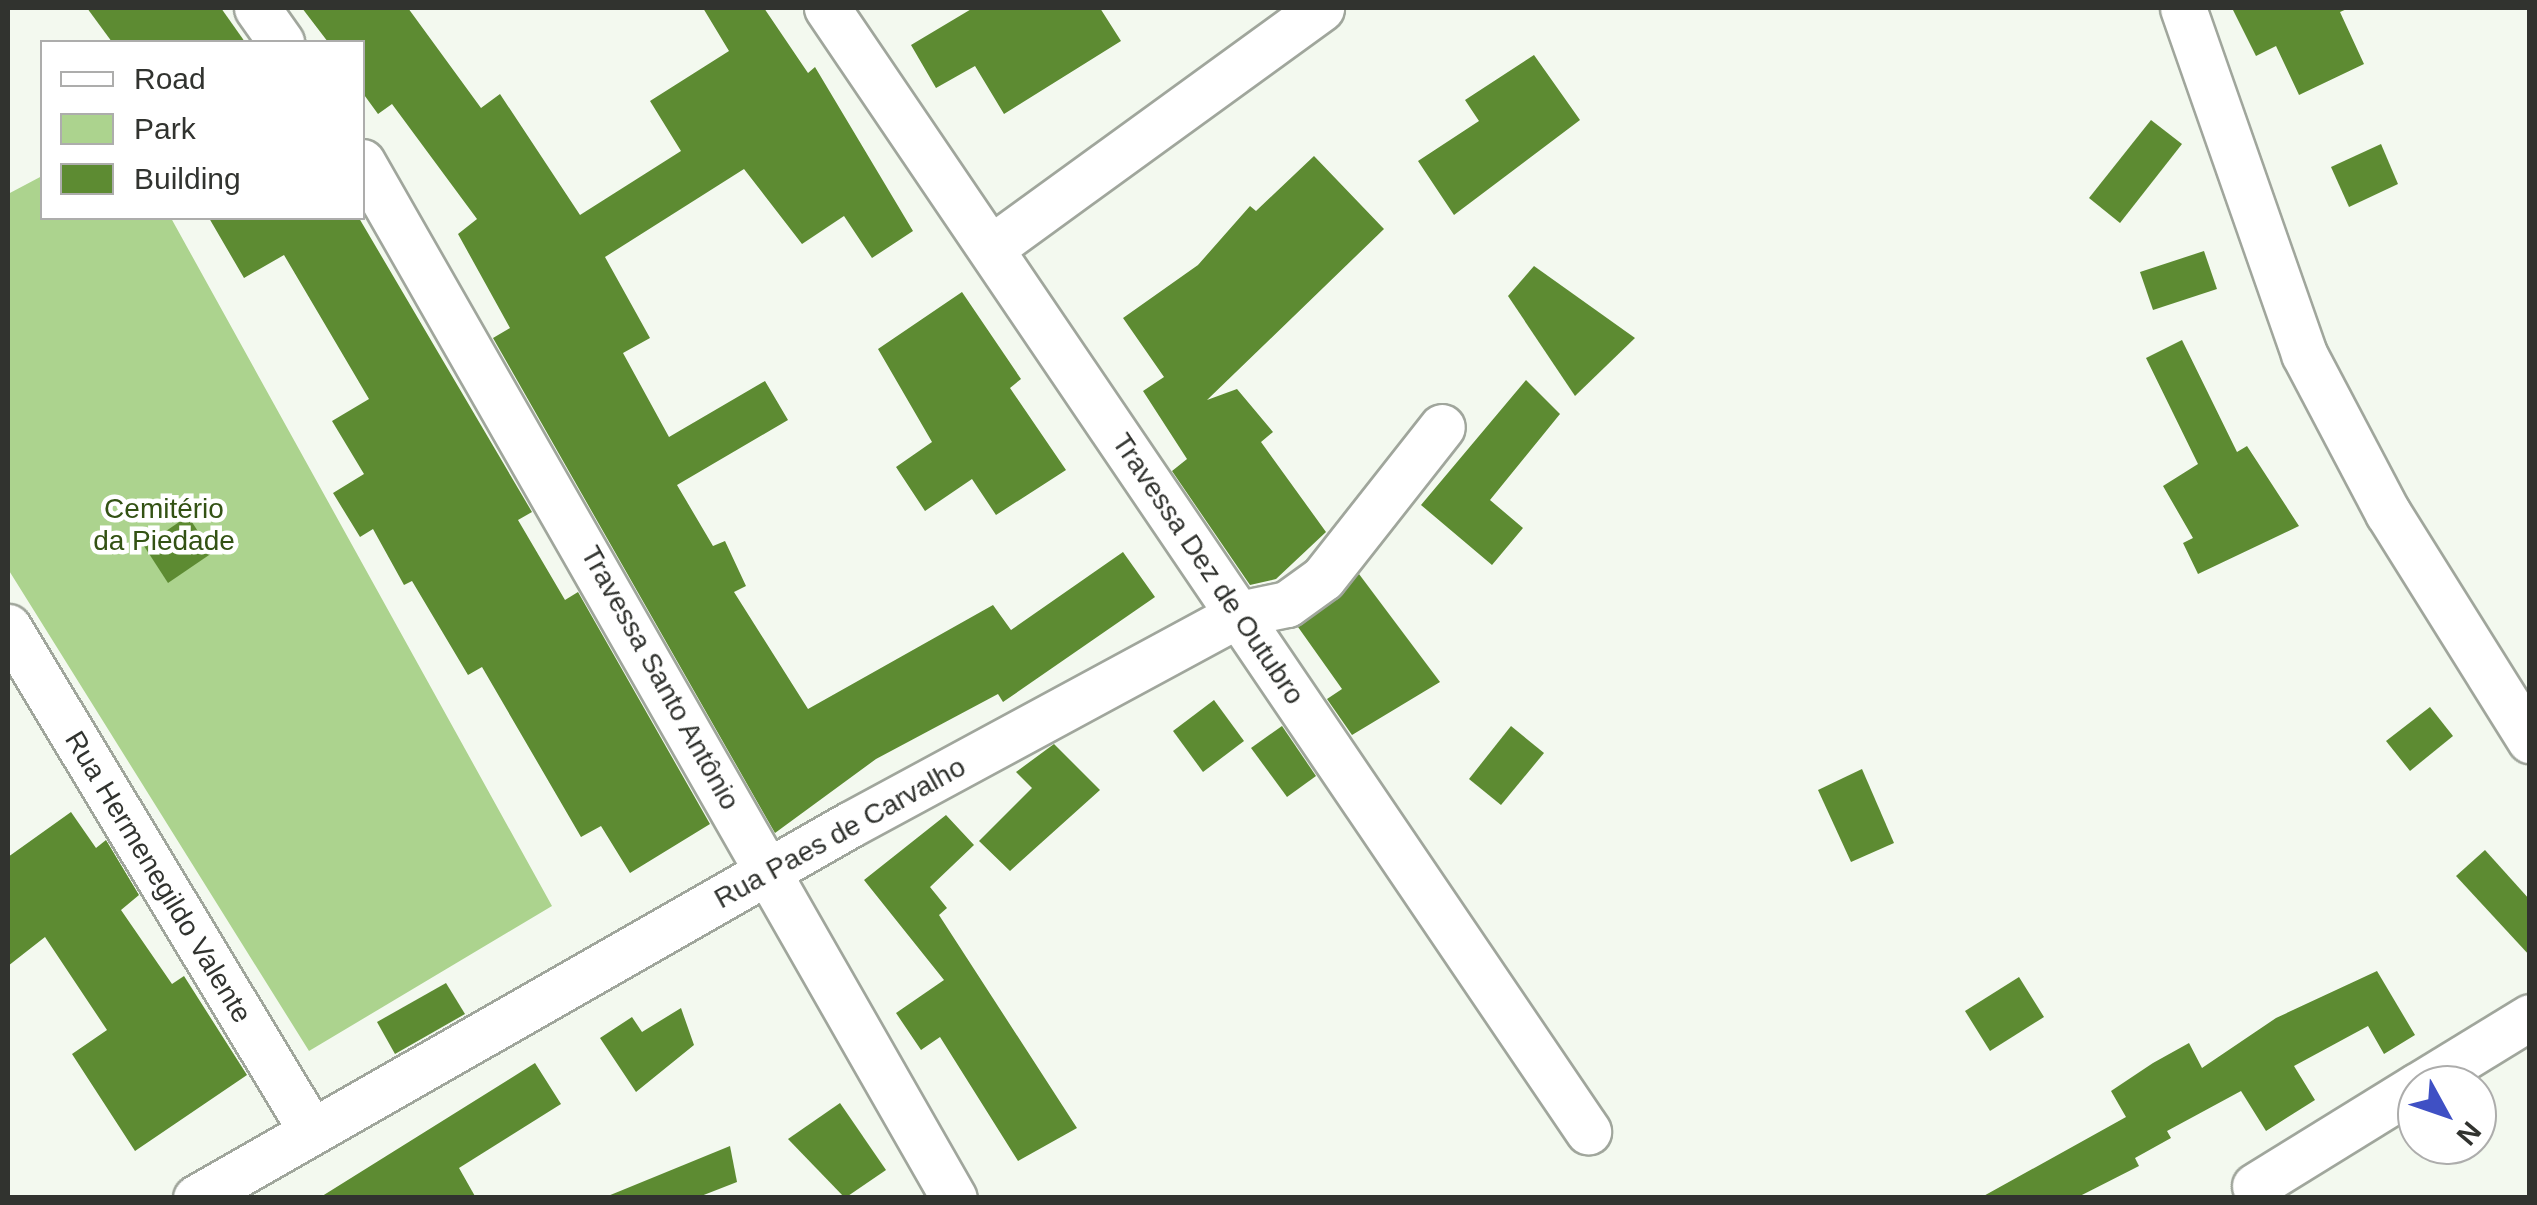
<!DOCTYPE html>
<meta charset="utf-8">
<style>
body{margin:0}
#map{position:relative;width:2537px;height:1205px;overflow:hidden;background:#f3f9ef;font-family:Arial,sans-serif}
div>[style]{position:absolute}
.green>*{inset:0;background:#acd38e}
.building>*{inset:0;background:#5d8b32}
.roads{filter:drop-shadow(2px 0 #a0a69c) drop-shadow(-2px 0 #a0a69c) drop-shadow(0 2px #a0a69c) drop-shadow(0 -2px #a0a69c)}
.minor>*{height:45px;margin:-22.5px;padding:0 22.5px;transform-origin:22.5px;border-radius:22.5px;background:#fff}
span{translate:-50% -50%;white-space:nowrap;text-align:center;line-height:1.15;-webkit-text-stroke:9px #fff;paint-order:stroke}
.park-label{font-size:28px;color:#335214}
.street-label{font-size:28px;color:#31332f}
.frame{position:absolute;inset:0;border:10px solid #31332f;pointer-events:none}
.legend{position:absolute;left:40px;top:40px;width:325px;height:180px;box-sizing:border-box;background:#fff;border:2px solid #adadac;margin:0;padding:12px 18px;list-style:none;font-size:30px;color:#31332f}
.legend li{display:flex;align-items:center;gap:20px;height:50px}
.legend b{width:50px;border:2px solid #adadac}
.north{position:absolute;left:2397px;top:1065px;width:100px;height:100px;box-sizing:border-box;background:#fff;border:2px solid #adadac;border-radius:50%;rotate:130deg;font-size:28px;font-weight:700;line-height:40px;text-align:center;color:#31332f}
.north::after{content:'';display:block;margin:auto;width:35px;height:45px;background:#3f50c4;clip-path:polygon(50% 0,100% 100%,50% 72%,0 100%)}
</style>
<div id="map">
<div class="green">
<i style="clip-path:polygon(42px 176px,42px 218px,171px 218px,552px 906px,309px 1051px,8px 569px,8px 194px)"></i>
</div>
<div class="building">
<i style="clip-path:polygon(87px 8px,221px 8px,245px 42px,112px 42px)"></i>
<i style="clip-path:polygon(302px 8px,408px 8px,481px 108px,500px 94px,580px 215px,681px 151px,650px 101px,729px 51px,703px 8px,764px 8px,808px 73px,815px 67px,913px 231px,872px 258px,844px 216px,802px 244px,744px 169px,605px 257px,650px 338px,623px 353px,669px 437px,765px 381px,788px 420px,677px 485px,713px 546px,725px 541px,746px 586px,734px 592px,808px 709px,993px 605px,1011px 630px,1123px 552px,1155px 597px,1003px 702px,998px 694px,876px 759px,775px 833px,493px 338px,510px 328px,458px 234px,477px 219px,392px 104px,378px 114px,362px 92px,362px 42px,328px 42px)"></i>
<i style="clip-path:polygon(973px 8px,1100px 8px,1121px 41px,1004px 114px,975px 66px,936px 88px,911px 45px)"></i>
<i style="clip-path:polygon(2232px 8px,2349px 8px,2340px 12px,2364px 64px,2299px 95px,2276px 46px,2256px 56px)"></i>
<i style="clip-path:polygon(1534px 55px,1580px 120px,1454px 215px,1418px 161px,1479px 121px,1465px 100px)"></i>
<i style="clip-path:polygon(2151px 120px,2182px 144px,2120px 223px,2089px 198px)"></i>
<i style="clip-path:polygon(2381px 144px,2398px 184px,2349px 207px,2331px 167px)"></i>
<i style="clip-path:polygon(1314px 156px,1384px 229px,1207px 400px,1237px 389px,1273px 432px,1261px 442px,1326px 532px,1276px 579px,1250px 585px,1172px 471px,1187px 459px,1143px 391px,1164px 377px,1123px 318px,1198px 265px,1250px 206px,1256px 211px)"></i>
<i style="clip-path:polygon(209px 218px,359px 218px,532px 512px,518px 520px,565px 600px,578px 592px,710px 824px,630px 873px,601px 826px,581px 837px,482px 667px,468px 675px,412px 581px,404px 585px,373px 529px,360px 537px,333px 493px,364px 474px,332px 421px,369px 399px,284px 255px,244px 278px)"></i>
<i style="clip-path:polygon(2204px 251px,2217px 289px,2153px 310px,2140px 272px)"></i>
<i style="clip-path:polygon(1534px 266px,1635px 338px,1575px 396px,1508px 296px)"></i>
<i style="clip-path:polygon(962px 292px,1021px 379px,1010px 388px,1066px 470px,996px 515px,972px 479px,925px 511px,896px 467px,932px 442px,878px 349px)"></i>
<i style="clip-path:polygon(2182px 340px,2237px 452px,2247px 446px,2299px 526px,2198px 574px,2183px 543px,2193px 538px,2163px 486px,2198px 464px,2146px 358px)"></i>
<i style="clip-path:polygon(1526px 380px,1560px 414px,1490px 500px,1523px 528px,1492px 565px,1421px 505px)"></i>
<i style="clip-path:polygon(188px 516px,212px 553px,168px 583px,144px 546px)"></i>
<i style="clip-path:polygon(1359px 574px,1440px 682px,1352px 735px,1327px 699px,1342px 689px,1298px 627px)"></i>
<i style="clip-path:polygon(1214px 700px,1244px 741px,1203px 772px,1173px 731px)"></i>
<i style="clip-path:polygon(2430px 707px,2453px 736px,2410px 771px,2386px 741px)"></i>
<i style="clip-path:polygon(1282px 726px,1316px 776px,1287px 797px,1251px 748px)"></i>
<i style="clip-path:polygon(1511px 726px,1544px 753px,1501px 805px,1469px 779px)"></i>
<i style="clip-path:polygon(1054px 744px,1100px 790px,1010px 871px,979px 841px,1032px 788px,1016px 772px)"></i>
<i style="clip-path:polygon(1862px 769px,1894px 843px,1851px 862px,1818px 790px)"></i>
<i style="clip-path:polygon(71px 812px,96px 848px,106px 840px,139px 895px,121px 910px,172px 984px,184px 976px,247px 1075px,135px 1151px,72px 1054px,107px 1030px,45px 937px,8px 966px,8px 857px)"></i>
<i style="clip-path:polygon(946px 815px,974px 845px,930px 887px,947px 908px,939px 915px,1077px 1128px,1018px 1161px,940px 1037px,921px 1050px,896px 1013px,944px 980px,864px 880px)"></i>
<i style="clip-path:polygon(2485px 850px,2530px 900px,2530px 956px,2456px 876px)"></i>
<i style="clip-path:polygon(2377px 971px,2415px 1035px,2384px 1054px,2368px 1026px,2294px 1066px,2315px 1100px,2266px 1131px,2241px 1091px,2167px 1131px,2171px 1138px,2135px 1158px,2139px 1166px,2076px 1198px,1980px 1198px,2126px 1117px,2111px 1091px,2153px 1063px,2189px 1043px,2202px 1068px,2276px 1018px)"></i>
<i style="clip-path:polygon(2019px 977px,2044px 1017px,1990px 1051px,1965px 1011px)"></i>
<i style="clip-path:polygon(446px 983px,465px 1014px,395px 1054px,377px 1022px)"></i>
<i style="clip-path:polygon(681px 1008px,694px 1045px,636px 1092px,600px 1038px,632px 1017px,642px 1032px)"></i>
<i style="clip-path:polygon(535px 1063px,561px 1104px,459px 1168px,476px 1198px,319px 1198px)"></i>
<i style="clip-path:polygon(840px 1103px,886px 1170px,845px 1198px,788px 1139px)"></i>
<i style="clip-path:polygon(730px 1146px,737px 1182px,696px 1198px,603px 1198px)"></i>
</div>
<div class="roads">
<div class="minor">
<i style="left:257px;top:8px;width:42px;rotate:54.8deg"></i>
<i style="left:827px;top:8px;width:1357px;rotate:55.88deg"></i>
<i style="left:2183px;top:8px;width:367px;rotate:70.7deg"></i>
<i style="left:2304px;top:354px;width:180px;rotate:62.2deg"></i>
<i style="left:2388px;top:513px;width:268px;rotate:58deg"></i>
<i style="left:362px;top:162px;width:1193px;rotate:60.26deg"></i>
<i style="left:991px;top:248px;width:408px;rotate:-36deg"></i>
<i style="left:8px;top:627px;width:584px;rotate:58.95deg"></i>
<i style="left:2419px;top:1085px;width:130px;rotate:-31.5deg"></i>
<i style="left:2255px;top:1186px;width:190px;rotate:-31.7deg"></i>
<i style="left:196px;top:1198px;width:754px;rotate:-29.73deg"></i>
<i style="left:851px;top:824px;width:441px;rotate:-28.4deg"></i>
<i style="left:1239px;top:614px;width:49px;rotate:-11.8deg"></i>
<i style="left:1287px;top:604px;width:44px;rotate:-35.8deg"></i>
<i style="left:1323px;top:578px;width:192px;rotate:-51.8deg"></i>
</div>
</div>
<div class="park-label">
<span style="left:164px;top:525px">Cemitério<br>da Piedade</span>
</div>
<div class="street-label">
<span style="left:1208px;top:569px;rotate:56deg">Travessa Dez de Outubro</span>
<span style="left:660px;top:678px;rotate:61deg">Travessa Santo Antônio</span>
<span style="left:840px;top:833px;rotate:-29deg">Rua Paes de Carvalho</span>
<span style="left:158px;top:877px;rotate:59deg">Rua Hermenegildo Valente</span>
</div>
<div class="frame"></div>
<ul class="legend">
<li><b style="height:12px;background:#fff"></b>Road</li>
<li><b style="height:28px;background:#acd38e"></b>Park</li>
<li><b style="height:28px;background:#5d8b32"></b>Building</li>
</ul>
<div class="north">N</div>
</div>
